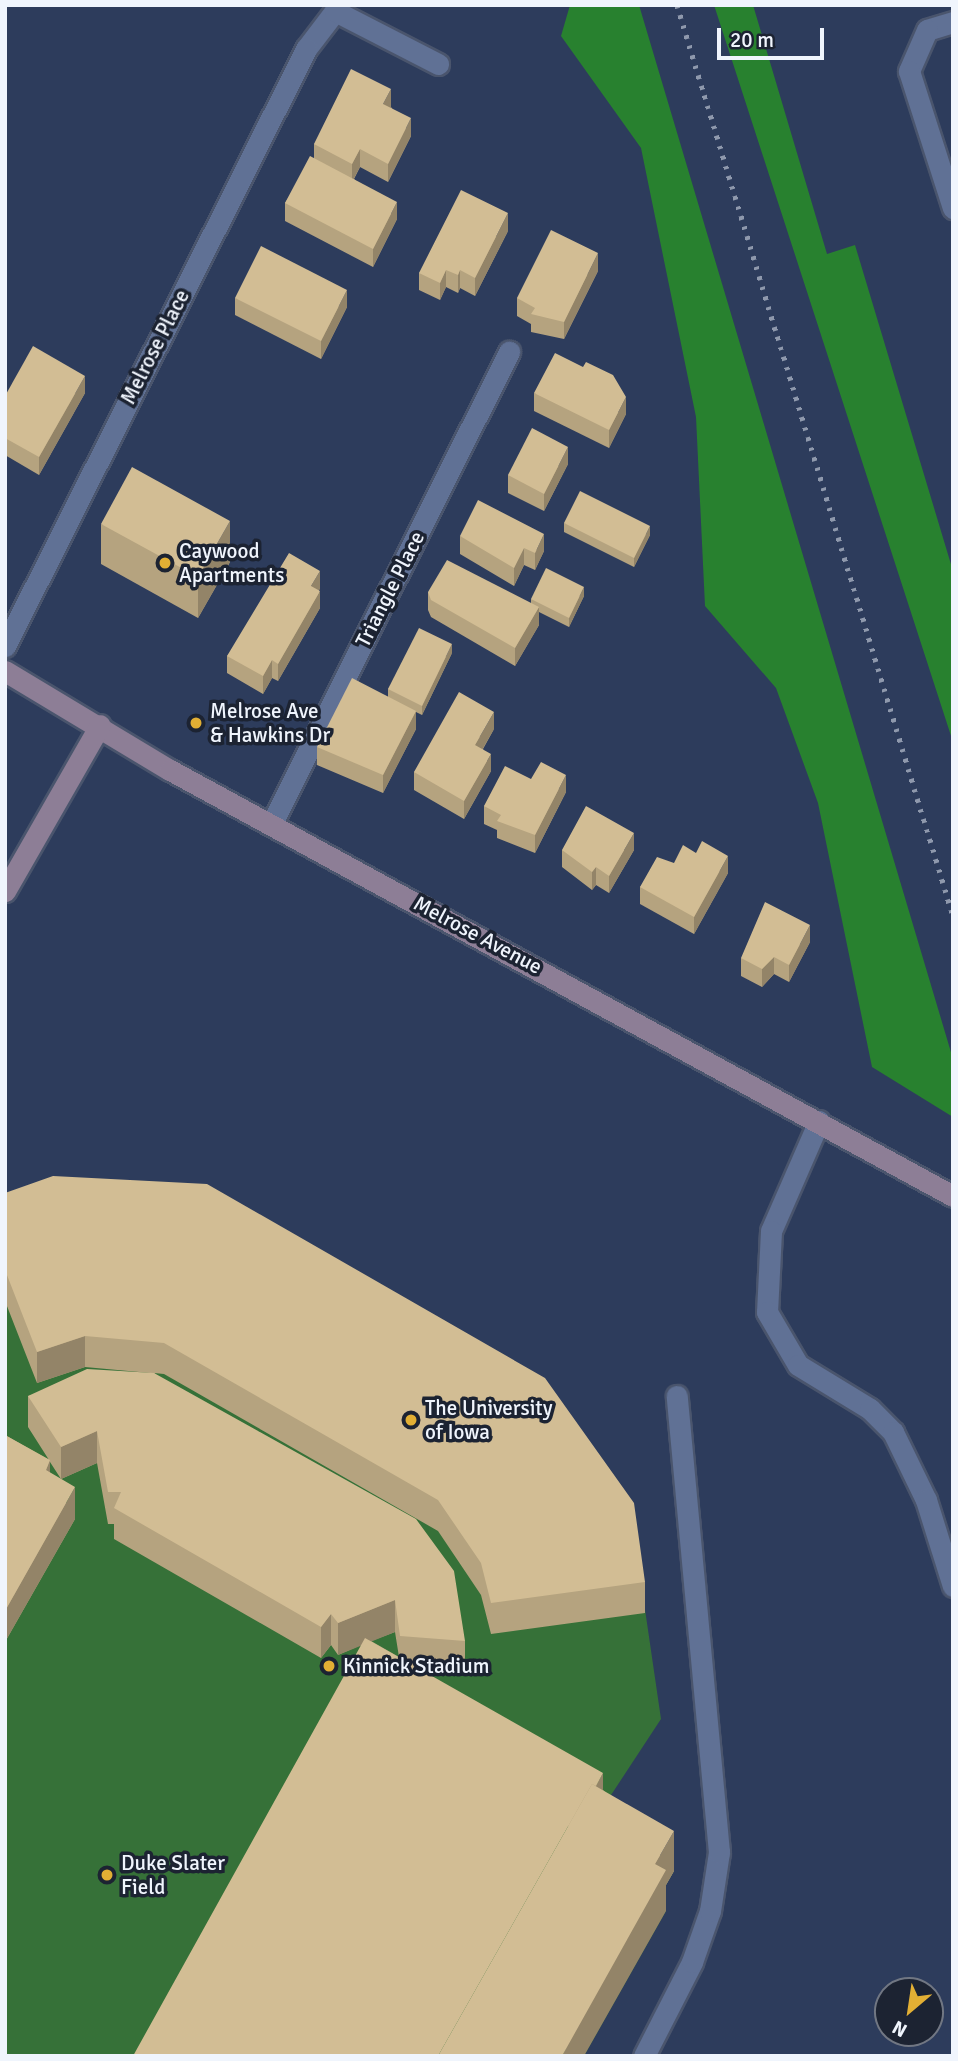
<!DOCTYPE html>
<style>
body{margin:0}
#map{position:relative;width:958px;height:2061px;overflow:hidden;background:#2d3c5c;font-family:Signika,sans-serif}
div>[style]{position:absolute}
.green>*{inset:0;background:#367138}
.forest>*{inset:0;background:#28812f}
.roads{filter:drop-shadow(2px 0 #4a556d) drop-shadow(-2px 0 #4a556d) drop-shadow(0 2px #4a556d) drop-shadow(0 -2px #4a556d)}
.lane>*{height:21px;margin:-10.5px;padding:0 10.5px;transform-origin:10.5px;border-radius:10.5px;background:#607195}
.street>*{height:21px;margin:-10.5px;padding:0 10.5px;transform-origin:10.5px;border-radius:10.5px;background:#607195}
.secondary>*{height:21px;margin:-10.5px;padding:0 10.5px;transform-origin:10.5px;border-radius:10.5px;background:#8d7e96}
.rail>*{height:5px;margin-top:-2.5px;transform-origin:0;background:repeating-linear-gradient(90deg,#8f99ad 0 3.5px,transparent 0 10.5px)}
.wall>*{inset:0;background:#b5a37f}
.shaded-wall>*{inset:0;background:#938468}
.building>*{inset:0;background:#d2bd94}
.dots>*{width:19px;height:19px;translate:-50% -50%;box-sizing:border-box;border:4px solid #1c2332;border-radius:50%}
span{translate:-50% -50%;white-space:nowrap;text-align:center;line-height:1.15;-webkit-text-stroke:7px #1c2332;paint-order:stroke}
.street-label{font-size:21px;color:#f0f5fd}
.poi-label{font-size:21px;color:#f0f5fd}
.left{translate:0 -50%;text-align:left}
.frame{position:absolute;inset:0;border:7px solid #f0f5fd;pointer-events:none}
.north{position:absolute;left:874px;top:1977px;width:70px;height:70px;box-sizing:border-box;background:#1c2332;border:2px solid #717783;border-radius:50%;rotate:209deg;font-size:19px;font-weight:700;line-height:28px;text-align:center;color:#f0f5fd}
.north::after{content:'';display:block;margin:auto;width:24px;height:32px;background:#e2af34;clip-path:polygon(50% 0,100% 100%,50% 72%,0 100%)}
.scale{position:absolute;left:717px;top:28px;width:107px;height:32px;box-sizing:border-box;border:4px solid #f0f5fd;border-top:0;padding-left:9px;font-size:21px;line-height:24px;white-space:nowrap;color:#f0f5fd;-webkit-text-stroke:5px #1c2332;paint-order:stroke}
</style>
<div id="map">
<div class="green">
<i style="clip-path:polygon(5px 1224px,634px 1534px,661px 1719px,592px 1824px,674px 1871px,655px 1904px,666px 1911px,584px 2056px,5px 2056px)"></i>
</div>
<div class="forest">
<i style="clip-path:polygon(570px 5px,639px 5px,953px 1059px,953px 1117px,872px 1067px,818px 803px,776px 688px,705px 606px,696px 417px,641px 148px,561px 36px)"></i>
<i style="clip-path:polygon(714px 5px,753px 5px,827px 254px,855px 245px,953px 571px,953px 742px)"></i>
</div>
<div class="roads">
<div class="lane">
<i style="left:953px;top:22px;width:27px;rotate:163deg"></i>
<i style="left:927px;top:30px;width:45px;rotate:113.7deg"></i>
<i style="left:909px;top:71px;width:144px;rotate:72.2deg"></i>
<i style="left:306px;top:49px;width:48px;rotate:-52.7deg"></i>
<i style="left:335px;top:11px;width:116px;rotate:27.2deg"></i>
<i style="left:644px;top:2056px;width:106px;rotate:-62.9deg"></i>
<i style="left:692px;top:1962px;width:54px;rotate:-70.6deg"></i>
<i style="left:710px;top:1911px;width:60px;rotate:-81.3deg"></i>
<i style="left:719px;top:1852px;width:458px;rotate:-95.3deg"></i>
</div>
<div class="street">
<i style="left:5px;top:646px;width:669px;rotate:-63.24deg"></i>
<i style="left:271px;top:825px;width:530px;rotate:-63.29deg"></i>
<i style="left:819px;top:1121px;width:120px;rotate:113.6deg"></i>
<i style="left:771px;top:1231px;width:81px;rotate:92.8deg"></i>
<i style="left:767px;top:1312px;width:61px;rotate:59.7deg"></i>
<i style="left:798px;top:1365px;width:84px;rotate:31.4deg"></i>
<i style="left:870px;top:1409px;width:33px;rotate:45deg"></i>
<i style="left:893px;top:1432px;width:76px;rotate:64.1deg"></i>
<i style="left:926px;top:1500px;width:90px;rotate:72.6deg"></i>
</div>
<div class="secondary">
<i style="left:5px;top:671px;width:192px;rotate:31deg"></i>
<i style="left:170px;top:770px;width:891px;rotate:28.55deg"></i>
<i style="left:5px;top:891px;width:191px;rotate:-60.2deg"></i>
</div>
</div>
<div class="rail">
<i style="left:677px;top:5px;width:952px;rotate:73.15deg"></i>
</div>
<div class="wall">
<i style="clip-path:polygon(391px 107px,411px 136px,388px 182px,360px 167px,354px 179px,397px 219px,373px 267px,285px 221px,285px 203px,314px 158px,314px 144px)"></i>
<i style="clip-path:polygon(508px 231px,475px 296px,460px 288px,458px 293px,446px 287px,440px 300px,419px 290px,419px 273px)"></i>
<i style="clip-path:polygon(598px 271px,564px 339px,531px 332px,531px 324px,517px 316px,517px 298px)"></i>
<i style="clip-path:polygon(235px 298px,347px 307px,321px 359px,235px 315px)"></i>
<i style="clip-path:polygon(85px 393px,39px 475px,5px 455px,5px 396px)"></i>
<i style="clip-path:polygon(534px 393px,626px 414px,609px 448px,534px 411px)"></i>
<i style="clip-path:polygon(568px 464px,544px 511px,508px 493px,508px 475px)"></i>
<i style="clip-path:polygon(564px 523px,650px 535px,634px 567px,564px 532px)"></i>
<i style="clip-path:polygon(101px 524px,230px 562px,198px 618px,101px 564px)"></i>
<i style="clip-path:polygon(460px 536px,544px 551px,535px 570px,524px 565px,514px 586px,460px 554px)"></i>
<i style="clip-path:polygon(320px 589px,319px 590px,320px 608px,278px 681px,272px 678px,263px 694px,227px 673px,227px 656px)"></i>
<i style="clip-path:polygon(428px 592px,531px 604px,531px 599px,584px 596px,569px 627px,539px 612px,539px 625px,515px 666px,431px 617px,428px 610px)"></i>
<i style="clip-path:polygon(452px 653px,422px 715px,416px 712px,416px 729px,383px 793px,317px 765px,317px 747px,388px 697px,388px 689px)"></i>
<i style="clip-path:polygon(494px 729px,483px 749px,491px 771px,464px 819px,414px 790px,414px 772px)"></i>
<i style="clip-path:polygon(531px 779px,566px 792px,535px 853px,497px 838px,497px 830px,484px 824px,484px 806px)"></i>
<i style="clip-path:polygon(562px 850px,634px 850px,609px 893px,596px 885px,592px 890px,562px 867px)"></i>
<i style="clip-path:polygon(674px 863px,728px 873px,694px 934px,640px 904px,640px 887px)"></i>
<i style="clip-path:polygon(810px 942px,789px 982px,774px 974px,762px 987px,741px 976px,741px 958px)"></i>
<i style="clip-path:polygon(evenodd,5px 1193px,645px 1582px,645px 1613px,491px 1634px,481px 1595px,438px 1531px,164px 1374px,154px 1373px,465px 1641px,465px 1672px,420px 1669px,603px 1790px,674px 1871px,666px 1885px,666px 1911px,361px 1645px,338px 1655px,331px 1645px,321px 1658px,114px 1539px,114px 1524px,108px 1524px,97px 1463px,61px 1479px,50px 1462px,50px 1473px,75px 1519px,5px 1642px,5px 1435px,49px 1460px,28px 1427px,28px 1396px,150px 1373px,85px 1367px,37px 1383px,5px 1301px,5px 1193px,395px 1632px,399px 1657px,371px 1641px,395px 1632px)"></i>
</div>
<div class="shaded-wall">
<i style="clip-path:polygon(391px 89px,391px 107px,383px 122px,383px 104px)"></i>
<i style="clip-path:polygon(411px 118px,411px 136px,388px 182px,388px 164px)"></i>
<i style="clip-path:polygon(360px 149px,360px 167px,352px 182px,352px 164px)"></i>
<i style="clip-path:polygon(397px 202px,397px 219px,373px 267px,373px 249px)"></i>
<i style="clip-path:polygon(508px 213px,508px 231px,475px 296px,475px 278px)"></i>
<i style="clip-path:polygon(598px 253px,598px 271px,564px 339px,564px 322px)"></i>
<i style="clip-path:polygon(446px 270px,446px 287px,440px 300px,440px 283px)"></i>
<i style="clip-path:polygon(460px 270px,460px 288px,458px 293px,458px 275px)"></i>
<i style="clip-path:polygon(347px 290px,347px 307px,321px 359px,321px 341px)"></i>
<i style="clip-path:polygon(85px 376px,85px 393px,39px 475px,39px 457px)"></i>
<i style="clip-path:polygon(626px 397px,626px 414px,609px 448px,609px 430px)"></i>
<i style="clip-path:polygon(568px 447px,568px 464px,544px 511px,544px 494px)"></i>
<i style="clip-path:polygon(230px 521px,230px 562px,198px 618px,198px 577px)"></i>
<i style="clip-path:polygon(650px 526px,650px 535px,634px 567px,634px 558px)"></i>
<i style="clip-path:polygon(544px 534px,544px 551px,535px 570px,535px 553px)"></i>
<i style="clip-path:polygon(524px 548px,524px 565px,514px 586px,514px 568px)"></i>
<i style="clip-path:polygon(320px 571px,320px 589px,311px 604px,311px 586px)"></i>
<i style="clip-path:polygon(584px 587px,584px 596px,569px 627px,569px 618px)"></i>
<i style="clip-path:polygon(320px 591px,320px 608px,278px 681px,278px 664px)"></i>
<i style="clip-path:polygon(539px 607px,539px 625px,515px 666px,515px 648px)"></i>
<i style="clip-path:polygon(452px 644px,452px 653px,422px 715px,422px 706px)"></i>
<i style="clip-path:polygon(272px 660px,272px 678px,263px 694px,263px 676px)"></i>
<i style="clip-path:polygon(416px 711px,416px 729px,383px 793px,383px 775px)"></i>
<i style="clip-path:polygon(494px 712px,494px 729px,475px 762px,475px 745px)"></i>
<i style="clip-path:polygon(491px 754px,491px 771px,464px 819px,464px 801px)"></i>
<i style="clip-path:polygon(566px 775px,566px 792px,535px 853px,535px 835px)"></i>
<i style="clip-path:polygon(634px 833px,634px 850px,609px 893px,609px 876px)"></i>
<i style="clip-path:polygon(728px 856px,728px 873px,694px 934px,694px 917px)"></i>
<i style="clip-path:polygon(596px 867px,596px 885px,592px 890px,592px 872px)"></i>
<i style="clip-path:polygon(810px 925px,810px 942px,789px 982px,789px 965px)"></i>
<i style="clip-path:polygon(774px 957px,774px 974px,762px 987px,762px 969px)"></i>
<i style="clip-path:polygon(85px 1336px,85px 1367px,37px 1383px,37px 1352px)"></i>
<i style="clip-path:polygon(97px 1431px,97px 1463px,61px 1479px,61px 1447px)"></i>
<i style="clip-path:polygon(50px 1460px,50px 1492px,46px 1470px)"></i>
<i style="clip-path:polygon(75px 1487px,75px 1519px,5px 1642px,5px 1611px)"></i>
<i style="clip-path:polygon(395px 1600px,395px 1632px,338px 1655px,338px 1623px)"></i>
<i style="clip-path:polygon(331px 1614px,331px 1645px,321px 1658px,321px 1627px)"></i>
<i style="clip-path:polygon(603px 1773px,603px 1804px,443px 2056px)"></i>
<i style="clip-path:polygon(674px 1831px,674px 1871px,666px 1885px,666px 1911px,584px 2056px,562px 2056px,655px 1864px)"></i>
</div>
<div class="building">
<i style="clip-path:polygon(351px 69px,391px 89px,383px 104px,411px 118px,388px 164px,360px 149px,352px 164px,314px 144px)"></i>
<i style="clip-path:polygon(310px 156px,397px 202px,373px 249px,285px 203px)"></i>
<i style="clip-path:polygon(461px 190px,508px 213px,475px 278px,460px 270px,458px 275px,446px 270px,440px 283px,419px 273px)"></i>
<i style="clip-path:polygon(551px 230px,598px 253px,564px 322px,531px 314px,535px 308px,517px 298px)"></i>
<i style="clip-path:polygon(261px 246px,347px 290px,321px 341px,235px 298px)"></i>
<i style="clip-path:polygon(33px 346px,85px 376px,39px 457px,5px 438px,5px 396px)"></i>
<i style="clip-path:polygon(555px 353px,583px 367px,586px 362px,613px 375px,626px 397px,609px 430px,534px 393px)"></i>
<i style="clip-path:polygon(532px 428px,568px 447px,544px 494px,508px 475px)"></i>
<i style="clip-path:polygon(132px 467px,230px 521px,198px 577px,101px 524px)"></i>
<i style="clip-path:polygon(580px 491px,650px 526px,634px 558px,564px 523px)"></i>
<i style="clip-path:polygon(478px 500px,544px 534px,535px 553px,524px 548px,514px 568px,460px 536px)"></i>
<i style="clip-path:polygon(289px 553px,320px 571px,311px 586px,320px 591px,278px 664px,272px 660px,263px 676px,227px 656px)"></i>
<i style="clip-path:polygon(447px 560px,539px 607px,515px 648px,431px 600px,428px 592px)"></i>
<i style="clip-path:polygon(546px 568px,584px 587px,569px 618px,531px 599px)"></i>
<i style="clip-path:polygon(419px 628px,452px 644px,422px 706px,388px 689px)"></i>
<i style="clip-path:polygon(352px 678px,416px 711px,383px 775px,317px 747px)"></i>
<i style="clip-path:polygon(459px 692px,494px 712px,475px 745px,491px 754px,464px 801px,414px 772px)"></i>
<i style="clip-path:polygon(541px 762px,566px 775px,535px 835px,497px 821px,501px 815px,484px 806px,505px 766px,531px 779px)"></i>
<i style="clip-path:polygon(586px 806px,634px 833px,609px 876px,596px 867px,592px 872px,562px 850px)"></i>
<i style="clip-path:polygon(702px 841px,728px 856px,694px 917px,640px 887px,657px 857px,674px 863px,683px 845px,696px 853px)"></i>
<i style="clip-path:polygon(765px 902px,810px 925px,789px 965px,774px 957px,762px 969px,741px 958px)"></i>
<i style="clip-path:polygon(53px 1176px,207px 1184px,545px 1378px,634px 1503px,645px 1582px,491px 1603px,481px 1563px,438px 1500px,164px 1343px,85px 1336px,37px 1352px,5px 1270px,5px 1193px)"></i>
<i style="clip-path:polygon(87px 1369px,154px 1373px,416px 1519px,454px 1571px,465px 1641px,400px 1636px,395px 1600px,338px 1623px,331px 1614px,321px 1627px,114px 1508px,121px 1492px,108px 1492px,97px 1431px,61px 1447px,28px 1396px)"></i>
<i style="clip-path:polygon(5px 1435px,50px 1460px,46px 1470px,75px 1487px,5px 1611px)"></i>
<i style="clip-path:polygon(365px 1638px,603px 1773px,596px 1786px,592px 1784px,438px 2056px,133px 2056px)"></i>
<i style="clip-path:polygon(592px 1784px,674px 1831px,655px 1864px,666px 1870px,562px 2056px,438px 2056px)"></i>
</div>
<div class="dots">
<i style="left:165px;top:563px;background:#e2af34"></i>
<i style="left:196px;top:723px;background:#e2af34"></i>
<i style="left:411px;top:1420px;background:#e2af34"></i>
<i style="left:329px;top:1666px;background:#e2af34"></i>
<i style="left:107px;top:1875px;background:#e2af34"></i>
</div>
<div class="street-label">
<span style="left:155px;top:347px;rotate:-63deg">Melrose Place</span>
<span style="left:390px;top:589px;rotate:-63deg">Triangle Place</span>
<span style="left:478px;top:935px;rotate:28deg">Melrose Avenue</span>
</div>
<div class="poi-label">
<span class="left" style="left:179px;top:563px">Caywood<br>Apartments</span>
<span class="left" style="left:210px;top:723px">Melrose Ave<br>&amp; Hawkins Dr</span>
<span class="left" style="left:425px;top:1420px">The University<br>of Iowa</span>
<span class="left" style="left:343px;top:1666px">Kinnick Stadium</span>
<span class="left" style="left:121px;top:1875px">Duke Slater<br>Field</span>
</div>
<div class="frame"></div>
<div class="north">N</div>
<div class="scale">20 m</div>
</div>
